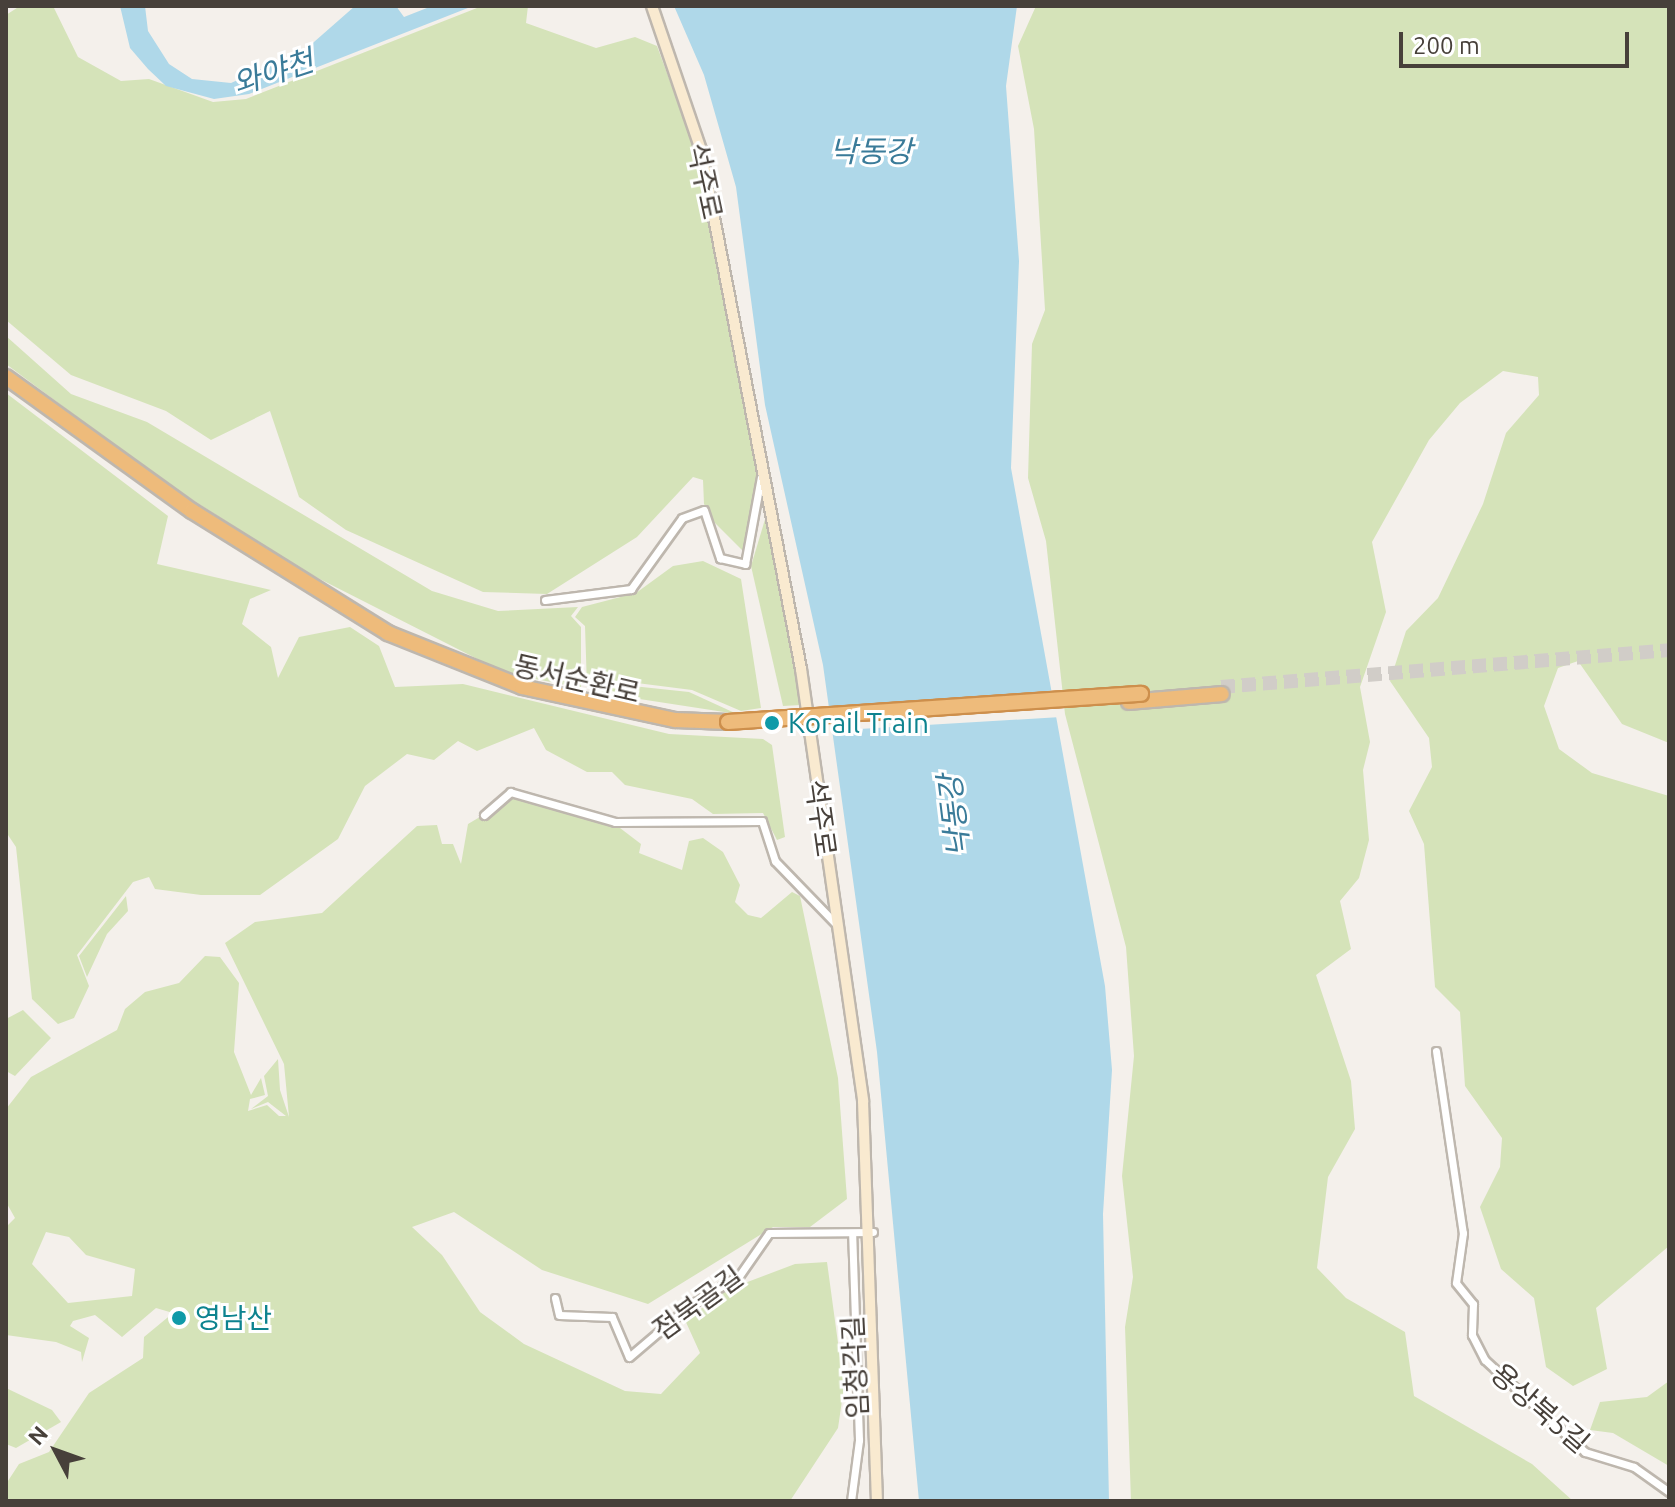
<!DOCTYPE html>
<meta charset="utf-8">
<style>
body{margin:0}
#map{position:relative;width:1675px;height:1507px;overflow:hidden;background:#f4f0eb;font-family:Ubuntu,"Noto Sans KR",sans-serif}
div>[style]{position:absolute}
.green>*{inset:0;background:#d5e3b9}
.water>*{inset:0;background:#afd8e9}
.pier>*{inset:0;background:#f4f0eb}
.highway-tunnel>*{height:14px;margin-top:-7px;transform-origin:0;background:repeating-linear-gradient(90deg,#d1cdc8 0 14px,transparent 0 21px)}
.roads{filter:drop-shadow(2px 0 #beb7ae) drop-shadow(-2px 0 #beb7ae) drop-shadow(0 2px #beb7ae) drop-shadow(0 -2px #beb7ae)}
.street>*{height:7px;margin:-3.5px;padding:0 3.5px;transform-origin:3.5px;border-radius:3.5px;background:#fff}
.secondary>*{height:10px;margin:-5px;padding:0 5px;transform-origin:5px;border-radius:5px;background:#f9ead0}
.highway>*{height:14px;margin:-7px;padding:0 7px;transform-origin:7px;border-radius:7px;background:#eebb7b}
.bridges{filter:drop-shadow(2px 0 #cd8f4c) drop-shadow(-2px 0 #cd8f4c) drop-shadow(0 2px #cd8f4c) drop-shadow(0 -2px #cd8f4c)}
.highway-bridge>*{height:14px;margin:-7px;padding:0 7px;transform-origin:7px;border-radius:7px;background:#eebb7b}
.dots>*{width:22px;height:22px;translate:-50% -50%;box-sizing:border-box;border:4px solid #fff;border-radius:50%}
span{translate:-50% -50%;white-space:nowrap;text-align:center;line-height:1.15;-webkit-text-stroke:6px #fff;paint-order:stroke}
.street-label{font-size:28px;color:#47403a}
.culture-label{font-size:28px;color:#0d838f}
.left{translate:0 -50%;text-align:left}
.water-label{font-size:30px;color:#3a7b99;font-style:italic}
.frame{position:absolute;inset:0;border:8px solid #47403a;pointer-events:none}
.north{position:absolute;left:16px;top:1411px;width:80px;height:80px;-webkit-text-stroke:6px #fff;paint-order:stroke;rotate:311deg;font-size:22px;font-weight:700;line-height:32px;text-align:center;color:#47403a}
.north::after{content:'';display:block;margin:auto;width:28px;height:36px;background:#47403a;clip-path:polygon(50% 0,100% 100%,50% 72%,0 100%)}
.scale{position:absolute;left:1399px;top:32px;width:230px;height:36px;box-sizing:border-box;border:4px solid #47403a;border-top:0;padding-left:10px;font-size:24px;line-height:28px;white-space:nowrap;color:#47403a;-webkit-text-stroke:6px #fff;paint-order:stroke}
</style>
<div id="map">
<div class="green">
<i style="clip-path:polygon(20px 6px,54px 8px,78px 57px,121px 81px,149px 79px,213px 102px,246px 99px,482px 6px,528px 6px,526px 23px,596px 48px,635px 37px,657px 46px,695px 149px,757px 476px,744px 552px,715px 523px,704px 504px,703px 480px,693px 477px,637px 537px,547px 594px,483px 592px,346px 530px,299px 497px,270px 411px,211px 440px,166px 411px,71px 375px,6px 320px,6px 15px)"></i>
<i style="clip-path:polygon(1036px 6px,1669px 6px,1669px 743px,1622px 724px,1578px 661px,1558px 668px,1544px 706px,1559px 749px,1592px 773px,1669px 796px,1669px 1246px,1596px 1308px,1607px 1369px,1573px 1386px,1546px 1367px,1534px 1298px,1501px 1269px,1480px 1207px,1500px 1167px,1502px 1138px,1465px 1086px,1460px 1012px,1435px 987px,1424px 844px,1409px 811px,1432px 767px,1429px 738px,1390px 681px,1406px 631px,1438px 598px,1483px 504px,1506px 433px,1539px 395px,1538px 377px,1503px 371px,1460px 403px,1429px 440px,1372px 542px,1386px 612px,1360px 687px,1370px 742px,1363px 770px,1369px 840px,1359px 878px,1340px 901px,1351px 949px,1316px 975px,1351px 1081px,1355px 1129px,1328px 1177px,1317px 1268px,1346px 1298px,1405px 1332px,1414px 1396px,1532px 1464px,1573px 1501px,1131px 1501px,1125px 1327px,1133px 1277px,1122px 1176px,1134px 1056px,1126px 947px,1065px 714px,1046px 541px,1028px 478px,1032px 344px,1045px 310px,1034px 129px,1018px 46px)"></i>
<i style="clip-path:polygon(6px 336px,71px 394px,147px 422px,432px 591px,498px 611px,578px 607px,571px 616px,581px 627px,581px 688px,505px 673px,304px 571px,163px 481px,6px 364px)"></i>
<i style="clip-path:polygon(6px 393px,168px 516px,157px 564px,271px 590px,250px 599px,242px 624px,271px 647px,278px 678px,299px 637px,350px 627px,379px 646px,395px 687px,463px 684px,669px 734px,763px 739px,772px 745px,785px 837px,777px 840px,763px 813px,713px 814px,692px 799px,625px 785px,612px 772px,587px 772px,546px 750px,534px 728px,477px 751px,458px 741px,434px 760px,407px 754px,365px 786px,338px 839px,260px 895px,201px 895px,155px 889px,149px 877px,133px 882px,77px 955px,89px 986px,74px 1018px,58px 1024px,32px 999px,16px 847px,6px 832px)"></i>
<i style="clip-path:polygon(766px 516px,775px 550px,801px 705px,783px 706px,751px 566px)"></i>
<i style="clip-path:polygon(703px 561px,741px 579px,761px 708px,741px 711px,692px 690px,621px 681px,587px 687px,585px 626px,575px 617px,582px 607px,636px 593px,673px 566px)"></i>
<i style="clip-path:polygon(623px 685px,689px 692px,737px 714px,594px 692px)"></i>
<i style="clip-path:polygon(evenodd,512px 798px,620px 828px,641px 844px,639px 853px,682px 870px,689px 841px,703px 838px,723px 852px,740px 885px,735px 902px,748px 915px,761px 918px,792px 892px,800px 896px,838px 1078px,847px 1199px,810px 1227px,773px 1227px,648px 1304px,542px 1270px,454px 1212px,412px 1227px,442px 1255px,480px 1312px,524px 1344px,625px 1391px,661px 1394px,700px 1353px,685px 1320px,729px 1289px,795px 1264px,827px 1262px,844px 1387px,838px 1428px,790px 1501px,6px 1501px,6px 1484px,19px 1464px,49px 1452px,89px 1393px,143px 1358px,144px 1337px,173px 1313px,156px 1308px,122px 1337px,95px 1315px,73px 1321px,70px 1326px,89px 1338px,82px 1362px,81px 1352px,56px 1342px,6px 1335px,6px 1227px,15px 1218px,6px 1202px,6px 1109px,31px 1077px,117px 1030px,125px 1009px,145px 992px,179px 983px,205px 956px,220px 957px,239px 983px,234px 1052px,251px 1095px,261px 1078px,265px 1095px,250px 1099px,248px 1111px,267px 1105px,279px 1116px,286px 1116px,268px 1102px,251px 1109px,268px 1096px,264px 1076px,278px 1059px,280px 1090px,289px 1117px,284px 1064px,225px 943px,255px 922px,322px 913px,417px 826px,437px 825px,442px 844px,453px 844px,461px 864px,468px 824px,512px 798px,46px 1232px,69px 1237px,86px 1255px,135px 1269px,132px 1296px,68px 1303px,32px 1264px,46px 1232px)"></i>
<i style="clip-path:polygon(126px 896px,128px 911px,107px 934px,87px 977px,79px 956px)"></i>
<i style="clip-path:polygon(23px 1010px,51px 1038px,15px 1076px,6px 1071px,6px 1019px)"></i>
<i style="clip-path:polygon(1669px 1381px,1669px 1466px,1613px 1433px,1590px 1430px,1600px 1402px,1647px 1397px)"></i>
<i style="clip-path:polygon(6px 1388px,52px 1410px,61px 1422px,16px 1448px,6px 1444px)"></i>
</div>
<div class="water">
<i style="clip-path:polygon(120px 6px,145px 6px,148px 31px,169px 64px,192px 79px,231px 83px,306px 49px,355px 6px,396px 6px,404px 17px,432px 6px,473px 6px,249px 94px,214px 99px,166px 86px,148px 69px,130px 48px)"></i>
<i style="clip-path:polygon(674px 6px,1017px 6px,1006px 86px,1019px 261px,1011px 468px,1105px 986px,1112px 1070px,1103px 1214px,1109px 1501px,919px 1501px,877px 1052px,823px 665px,765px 405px,736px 187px,704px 75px)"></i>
</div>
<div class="pier">
<i style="clip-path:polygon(1059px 690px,1061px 717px,826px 731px,824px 709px)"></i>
</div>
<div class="highway-tunnel">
<i style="left:1221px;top:687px;width:450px;rotate:-4.7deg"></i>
</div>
<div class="roads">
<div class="street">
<i style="left:545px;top:600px;width:87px;rotate:-7.3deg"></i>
<i style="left:631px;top:589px;width:87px;rotate:-54.3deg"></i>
<i style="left:682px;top:518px;width:23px;rotate:-20deg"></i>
<i style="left:704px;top:510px;width:51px;rotate:71.6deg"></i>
<i style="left:720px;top:558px;width:26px;rotate:13deg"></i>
<i style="left:745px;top:564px;width:88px;rotate:-79.6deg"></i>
<i style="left:484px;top:815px;width:35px;rotate:-41deg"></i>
<i style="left:510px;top:792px;width:109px;rotate:15.9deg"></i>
<i style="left:615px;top:822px;width:147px;rotate:-0.4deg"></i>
<i style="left:762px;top:821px;width:42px;rotate:72deg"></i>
<i style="left:775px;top:861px;width:88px;rotate:45.9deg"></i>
<i style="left:1436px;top:1051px;width:184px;rotate:81.6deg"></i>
<i style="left:1463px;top:1233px;width:50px;rotate:98deg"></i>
<i style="left:1456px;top:1283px;width:27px;rotate:51deg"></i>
<i style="left:1473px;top:1304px;width:31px;rotate:92deg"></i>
<i style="left:1472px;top:1335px;width:28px;rotate:63deg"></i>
<i style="left:1485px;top:1360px;width:136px;rotate:42.6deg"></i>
<i style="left:1585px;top:1452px;width:51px;rotate:17deg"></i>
<i style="left:1634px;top:1467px;width:43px;rotate:35.5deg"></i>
<i style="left:555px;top:1298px;width:17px;rotate:77deg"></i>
<i style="left:559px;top:1315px;width:53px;rotate:2.2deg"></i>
<i style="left:612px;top:1317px;width:43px;rotate:67deg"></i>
<i style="left:629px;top:1357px;width:80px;rotate:-40.4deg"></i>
<i style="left:690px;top:1305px;width:57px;rotate:-30.6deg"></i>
<i style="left:739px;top:1276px;width:52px;rotate:-55.1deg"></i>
<i style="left:769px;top:1233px;width:104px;rotate:-0.6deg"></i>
<i style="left:851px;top:1501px;width:62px;rotate:-82.5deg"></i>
<i style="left:859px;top:1440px;width:207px;rotate:-91.9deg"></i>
</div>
<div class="secondary">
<i style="left:652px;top:6px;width:152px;rotate:71.2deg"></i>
<i style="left:701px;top:150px;width:529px;rotate:79.09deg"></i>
<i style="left:801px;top:669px;width:436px;rotate:81.8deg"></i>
<i style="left:863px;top:1101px;width:400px;rotate:88deg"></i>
</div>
<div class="highway">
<i style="left:6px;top:377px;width:229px;rotate:35.8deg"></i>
<i style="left:192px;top:511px;width:231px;rotate:31.9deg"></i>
<i style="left:388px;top:633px;width:144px;rotate:21.9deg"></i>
<i style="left:522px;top:687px;width:157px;rotate:12.2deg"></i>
<i style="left:675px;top:720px;width:53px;rotate:2.2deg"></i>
<i style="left:1129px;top:702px;width:93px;rotate:-4.9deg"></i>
</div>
</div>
<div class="bridges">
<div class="highway-bridge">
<i style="left:728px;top:722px;width:414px;rotate:-3.9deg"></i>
</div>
</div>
<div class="dots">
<i style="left:772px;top:723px;background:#0f9aa8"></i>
<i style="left:179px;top:1318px;background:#0f9aa8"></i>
</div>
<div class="street-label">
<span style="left:705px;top:181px;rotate:78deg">석주로</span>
<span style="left:577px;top:679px;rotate:13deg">동서순환로</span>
<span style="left:821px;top:818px;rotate:82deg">석주로</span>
<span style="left:698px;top:1303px;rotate:-36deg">점북골길</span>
<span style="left:855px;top:1367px;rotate:-93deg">임청각길</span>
<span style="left:1540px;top:1408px;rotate:41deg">용상북5길</span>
</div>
<div class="culture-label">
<span class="left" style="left:788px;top:723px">Korail Train</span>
<span class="left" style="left:195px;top:1318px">영남산</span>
</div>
<div class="water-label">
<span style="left:273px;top:72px;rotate:-18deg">와야천</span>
<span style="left:871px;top:151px">낙동강</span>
<span style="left:954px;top:816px;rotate:-97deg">낙동강</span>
</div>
<div class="frame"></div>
<div class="north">N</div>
<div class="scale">200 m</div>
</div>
